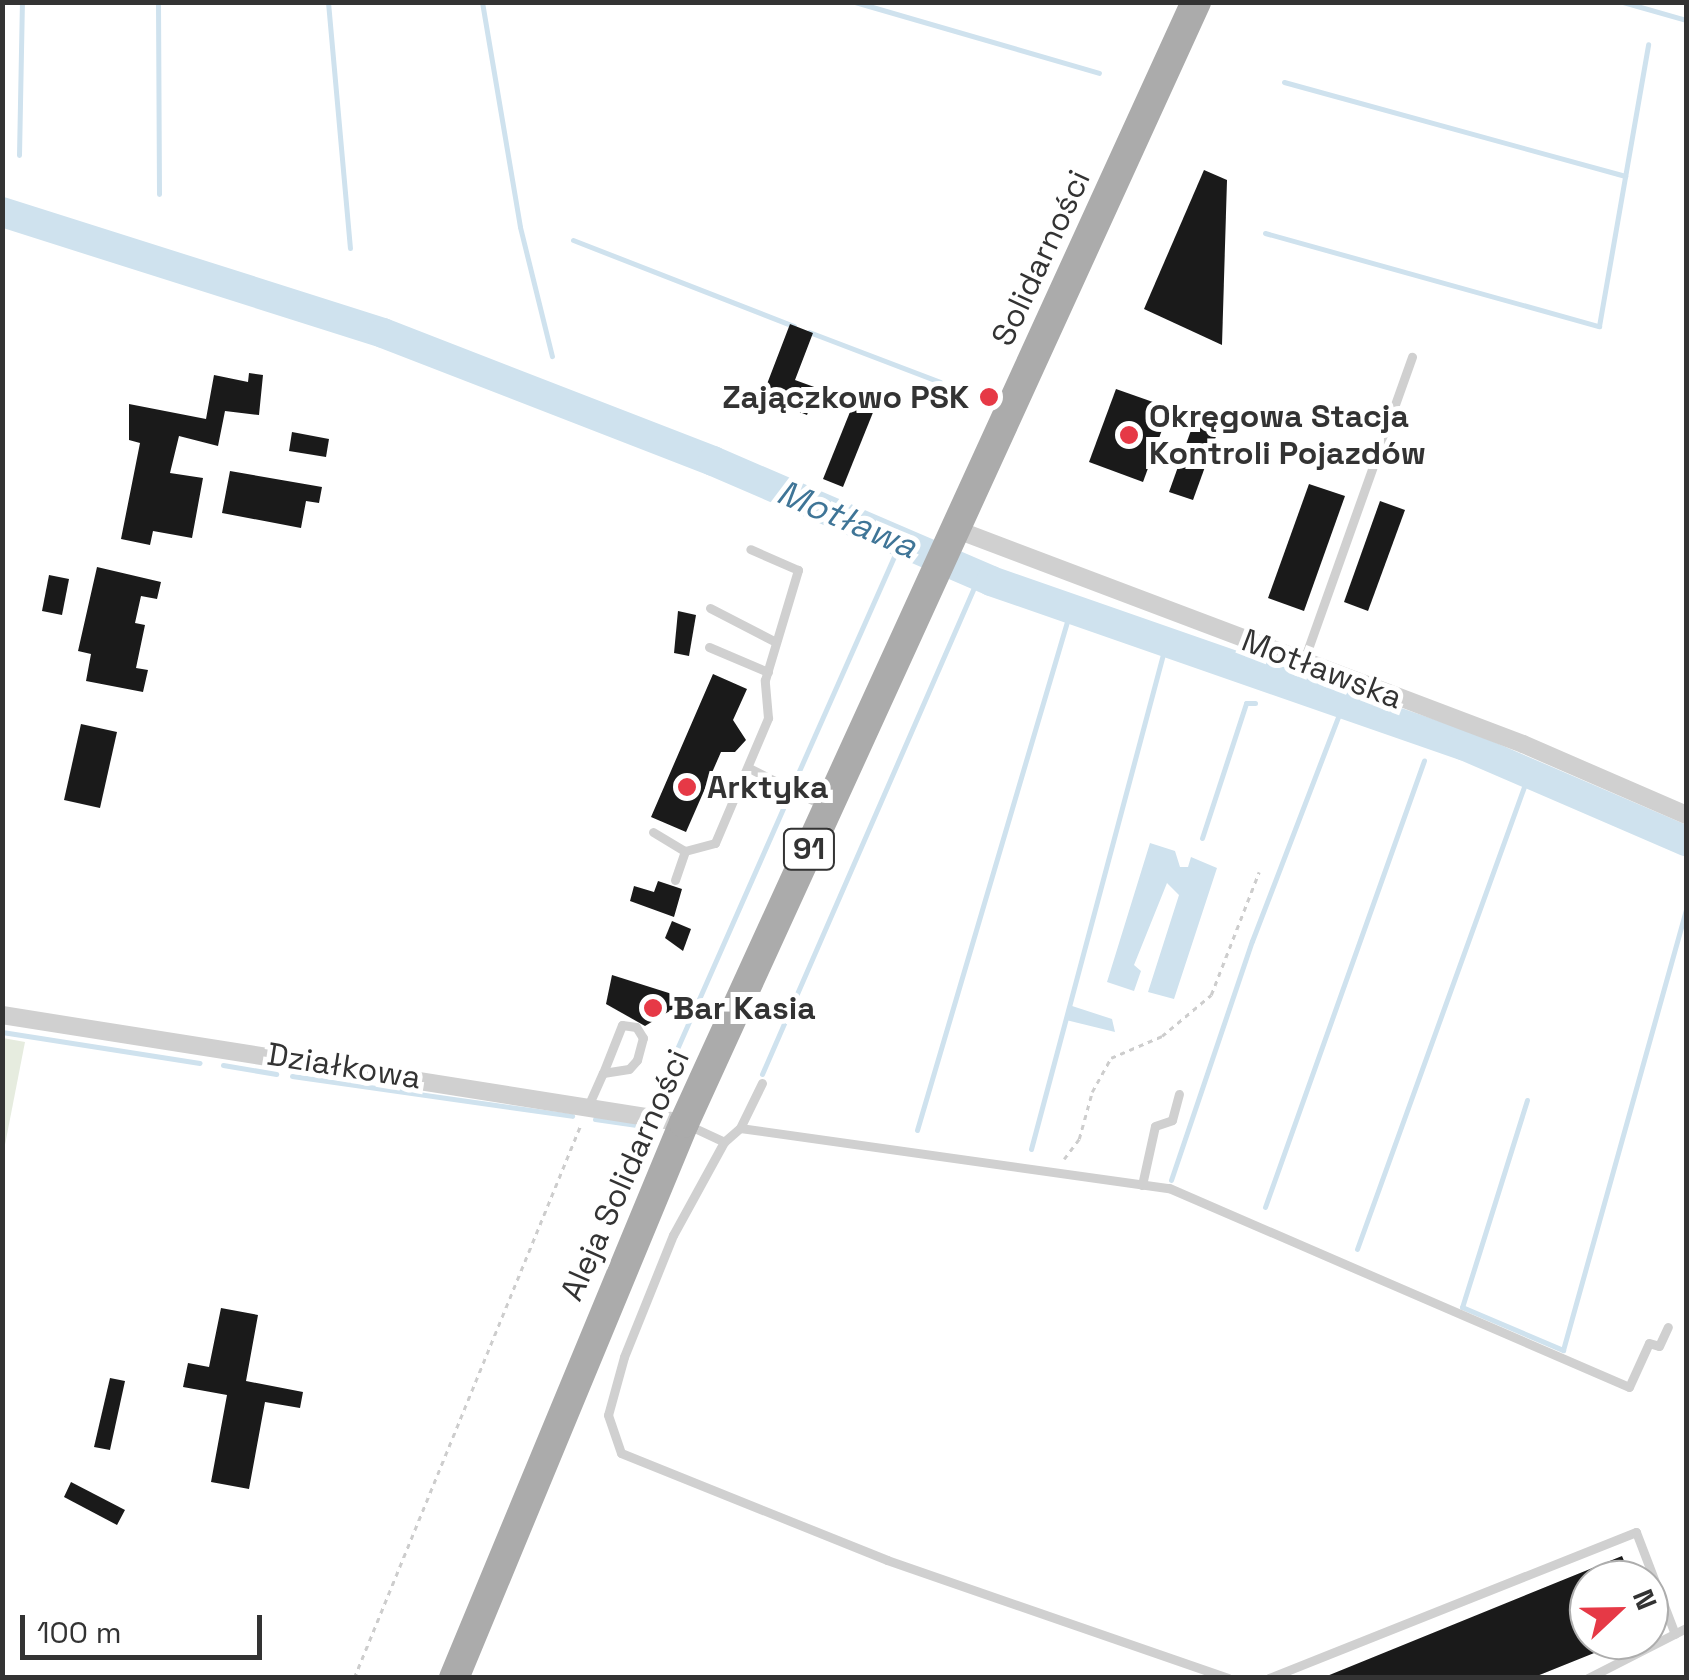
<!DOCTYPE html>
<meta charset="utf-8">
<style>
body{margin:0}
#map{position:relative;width:1689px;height:1680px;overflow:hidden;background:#fff;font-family:"Space Grotesk",sans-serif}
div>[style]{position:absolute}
.green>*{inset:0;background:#e6ecdf}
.water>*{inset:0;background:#cfe2ee}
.stream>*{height:5px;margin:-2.5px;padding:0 2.5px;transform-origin:2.5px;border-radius:2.5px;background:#cfe2ee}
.river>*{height:30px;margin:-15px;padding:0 15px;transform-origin:15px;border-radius:15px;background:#cfe2ee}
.building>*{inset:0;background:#1a1a1a}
.path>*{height:2.5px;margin-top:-1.25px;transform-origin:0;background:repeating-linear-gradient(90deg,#cdcdcd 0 5px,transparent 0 10px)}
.lane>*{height:9px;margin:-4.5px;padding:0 4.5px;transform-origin:4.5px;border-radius:4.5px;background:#d0d0d0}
.street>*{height:18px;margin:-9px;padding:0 9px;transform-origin:9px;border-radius:9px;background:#d0d0d0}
.primary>*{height:30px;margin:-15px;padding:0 15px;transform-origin:15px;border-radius:15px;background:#ababab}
.dots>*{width:28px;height:28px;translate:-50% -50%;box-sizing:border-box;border:5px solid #fff;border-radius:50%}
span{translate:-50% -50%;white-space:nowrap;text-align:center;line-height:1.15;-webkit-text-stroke:10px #fff;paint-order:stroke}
.shield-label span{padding:2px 8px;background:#fff;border:2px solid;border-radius:8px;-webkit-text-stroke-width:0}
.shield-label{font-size:30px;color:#333;font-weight:700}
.street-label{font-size:32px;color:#333}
.poi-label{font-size:32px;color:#333;font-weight:700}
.right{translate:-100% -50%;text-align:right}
.left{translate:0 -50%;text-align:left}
.water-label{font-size:35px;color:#3f7597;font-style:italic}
.frame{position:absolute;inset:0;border:5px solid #333;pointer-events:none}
.north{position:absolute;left:1569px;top:1560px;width:100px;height:100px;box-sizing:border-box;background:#fff;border:2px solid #adadad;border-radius:50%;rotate:68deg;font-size:28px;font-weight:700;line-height:40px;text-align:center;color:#333}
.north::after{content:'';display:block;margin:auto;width:35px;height:45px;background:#e63946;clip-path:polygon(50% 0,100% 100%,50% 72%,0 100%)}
.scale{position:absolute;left:20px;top:1615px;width:242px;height:45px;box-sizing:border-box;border:5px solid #333;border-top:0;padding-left:12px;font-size:30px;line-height:35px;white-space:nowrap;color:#333;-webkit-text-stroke:8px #fff;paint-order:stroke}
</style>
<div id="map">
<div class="green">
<i style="clip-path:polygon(3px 1038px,25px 1042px,3px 1155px,2px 1038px)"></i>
</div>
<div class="water">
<i style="clip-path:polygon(1150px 843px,1175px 851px,1180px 867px,1188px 867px,1191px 857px,1217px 868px,1174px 999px,1148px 992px,1179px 895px,1167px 883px,1134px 965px,1141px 971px,1134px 991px,1107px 982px)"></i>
<i style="clip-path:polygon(1069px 1005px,1112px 1019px,1115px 1032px,1066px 1020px)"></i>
</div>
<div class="stream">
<i style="left:158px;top:2px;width:192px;rotate:89.7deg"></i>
<i style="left:328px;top:2px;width:247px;rotate:84.9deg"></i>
<i style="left:482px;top:2px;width:228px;rotate:80.4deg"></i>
<i style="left:520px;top:227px;width:133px;rotate:76.1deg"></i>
<i style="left:855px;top:2px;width:254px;rotate:16.2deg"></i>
<i style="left:1623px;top:2px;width:66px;rotate:15.9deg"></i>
<i style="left:1284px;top:82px;width:354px;rotate:15.4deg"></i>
<i style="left:19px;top:155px;width:153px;rotate:-88.9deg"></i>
<i style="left:1265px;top:233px;width:347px;rotate:15.6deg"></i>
<i style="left:1599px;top:326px;width:286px;rotate:-80.1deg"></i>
<i style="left:573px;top:240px;width:237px;rotate:21.3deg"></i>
<i style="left:809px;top:332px;width:140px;rotate:20.9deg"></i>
<i style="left:799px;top:771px;width:249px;rotate:-66.1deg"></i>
<i style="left:1202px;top:838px;width:142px;rotate:-71.9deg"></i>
<i style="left:1246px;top:703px;width:9px"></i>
<i style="left:2px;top:1032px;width:200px;rotate:8.9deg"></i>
<i style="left:223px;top:1065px;width:54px;rotate:9.6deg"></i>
<i style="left:762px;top:1074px;width:543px;rotate:-66.46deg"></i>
<i style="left:292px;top:1076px;width:283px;rotate:8.1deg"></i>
<i style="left:1527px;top:1100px;width:217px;rotate:107.4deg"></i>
<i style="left:1462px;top:1307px;width:110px;rotate:23.1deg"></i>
<i style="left:1563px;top:1350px;width:459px;rotate:-74.4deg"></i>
<i style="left:654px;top:1101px;width:327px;rotate:-66.2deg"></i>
<i style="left:595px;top:1119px;width:49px;rotate:8.3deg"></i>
<i style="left:917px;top:1130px;width:544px;rotate:-73.56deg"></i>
<i style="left:1031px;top:1149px;width:524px;rotate:-75.06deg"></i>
<i style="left:1171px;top:1180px;width:252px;rotate:-71.3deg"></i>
<i style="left:1252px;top:941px;width:254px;rotate:-69deg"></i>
<i style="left:1265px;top:1207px;width:474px;rotate:-70.4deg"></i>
<i style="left:1357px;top:1249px;width:509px;rotate:-70.14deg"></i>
</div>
<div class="river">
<i style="left:2px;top:212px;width:400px;rotate:17.6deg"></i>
<i style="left:383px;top:333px;width:354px;rotate:21.2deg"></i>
<i style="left:713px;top:461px;width:303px;rotate:23.3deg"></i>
<i style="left:991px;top:581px;width:500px;rotate:19.2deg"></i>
<i style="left:1463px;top:745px;width:243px;rotate:23.3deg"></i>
</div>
<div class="building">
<i style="clip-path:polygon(1204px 170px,1227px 180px,1222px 345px,1144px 309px)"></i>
<i style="clip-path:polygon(790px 324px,813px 333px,795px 380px,817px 388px,807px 415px,762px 397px)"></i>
<i style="clip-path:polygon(249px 373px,263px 375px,259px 415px,225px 411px,218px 446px,179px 436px,170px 473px,203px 478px,192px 538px,153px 531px,150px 545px,121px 539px,140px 443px,129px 440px,129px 404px,206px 419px,214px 375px,248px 382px)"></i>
<i style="clip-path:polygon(1116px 389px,1170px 408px,1143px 482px,1089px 462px)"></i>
<i style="clip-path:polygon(858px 392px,878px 400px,843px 487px,823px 479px)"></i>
<i style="clip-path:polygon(1194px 422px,1218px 431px,1193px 500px,1169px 492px)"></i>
<i style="clip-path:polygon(292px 432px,329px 439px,326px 457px,289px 451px)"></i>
<i style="clip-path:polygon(230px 471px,322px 487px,319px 503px,306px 501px,301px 528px,222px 513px)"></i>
<i style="clip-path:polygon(1309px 484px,1345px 496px,1304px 611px,1268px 598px)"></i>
<i style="clip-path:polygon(1380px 501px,1405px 510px,1368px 611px,1344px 602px)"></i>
<i style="clip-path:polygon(97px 567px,161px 582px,157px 599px,141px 596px,135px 623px,145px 625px,136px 668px,148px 670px,143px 692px,86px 681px,91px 654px,78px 651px)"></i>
<i style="clip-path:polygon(49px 575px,69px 579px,62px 615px,42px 611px)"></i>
<i style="clip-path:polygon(678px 611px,696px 615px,689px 656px,674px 653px)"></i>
<i style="clip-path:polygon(713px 674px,747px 689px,733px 720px,746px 740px,735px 752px,721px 752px,686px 832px,651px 817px)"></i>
<i style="clip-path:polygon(81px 724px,117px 732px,100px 808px,64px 800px)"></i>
<i style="clip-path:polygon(658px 881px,682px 889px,674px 917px,630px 901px,634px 886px,654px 892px)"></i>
<i style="clip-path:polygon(672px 921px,691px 929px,683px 951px,665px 938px)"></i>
<i style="clip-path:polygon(612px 975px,672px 994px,678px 1006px,645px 1026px,606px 1004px)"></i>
<i style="clip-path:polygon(221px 1308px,258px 1315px,246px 1381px,303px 1392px,300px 1408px,265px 1402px,249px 1489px,211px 1482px,227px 1395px,183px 1387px,188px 1363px,209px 1367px)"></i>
<i style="clip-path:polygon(110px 1378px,125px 1381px,110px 1450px,94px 1447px)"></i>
<i style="clip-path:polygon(71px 1482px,125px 1510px,117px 1525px,64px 1497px)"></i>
<i style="clip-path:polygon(1622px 1556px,1632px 1580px,1589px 1580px,1589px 1640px,1624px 1641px,1532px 1678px,1322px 1678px)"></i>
</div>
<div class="path">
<i style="left:1064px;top:1159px;width:25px;rotate:-53deg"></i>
<i style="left:1079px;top:1139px;width:49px;rotate:-74.5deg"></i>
<i style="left:1092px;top:1092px;width:39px;rotate:-61deg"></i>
<i style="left:1111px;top:1058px;width:56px;rotate:-23.3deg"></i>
<i style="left:1162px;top:1036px;width:64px;rotate:-39.9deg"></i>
<i style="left:1211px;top:995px;width:132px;rotate:-68.7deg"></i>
<i style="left:354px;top:1678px;width:599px;rotate:-67.72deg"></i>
</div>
<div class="lane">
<i style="left:710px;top:608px;width:74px;rotate:27.3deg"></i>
<i style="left:709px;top:647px;width:64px;rotate:23deg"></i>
<i style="left:1304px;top:660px;width:322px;rotate:-70.4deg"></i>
<i style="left:751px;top:769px;width:82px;rotate:26.9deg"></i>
<i style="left:653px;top:832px;width:37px;rotate:31deg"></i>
<i style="left:675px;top:880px;width:31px;rotate:-71deg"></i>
<i style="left:685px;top:851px;width:31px;rotate:-15deg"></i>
<i style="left:715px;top:843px;width:136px;rotate:-67deg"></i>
<i style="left:768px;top:718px;width:38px;rotate:-95deg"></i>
<i style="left:765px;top:680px;width:115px;rotate:-73.3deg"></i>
<i style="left:798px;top:570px;width:52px;rotate:-156.4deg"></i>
<i style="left:589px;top:1104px;width:34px;rotate:-66deg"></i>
<i style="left:603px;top:1073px;width:26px;rotate:-9deg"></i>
<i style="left:629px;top:1069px;width:12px;rotate:-48deg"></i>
<i style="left:637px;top:1060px;width:23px;rotate:-75deg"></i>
<i style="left:643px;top:1038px;width:13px;rotate:-122deg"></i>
<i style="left:636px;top:1027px;width:14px;rotate:-172deg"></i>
<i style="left:622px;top:1025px;width:52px;rotate:111.6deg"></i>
<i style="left:688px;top:1125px;width:40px;rotate:25deg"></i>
<i style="left:724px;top:1142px;width:106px;rotate:118.7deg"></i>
<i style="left:673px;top:1235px;width:131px;rotate:111.9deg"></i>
<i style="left:624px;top:1357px;width:60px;rotate:105.4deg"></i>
<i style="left:608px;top:1415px;width:40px;rotate:71.1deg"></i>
<i style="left:621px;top:1453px;width:287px;rotate:21.9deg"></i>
<i style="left:887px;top:1560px;width:361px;rotate:19.1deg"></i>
<i style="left:740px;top:1128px;width:433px;rotate:8deg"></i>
<i style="left:1169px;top:1188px;width:501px;rotate:23.39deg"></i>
<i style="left:1629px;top:1387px;width:48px;rotate:-65.6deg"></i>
<i style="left:1649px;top:1343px;width:10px;rotate:17deg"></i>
<i style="left:1659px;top:1346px;width:21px;rotate:-65deg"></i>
<i style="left:724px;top:1142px;width:21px;rotate:-41deg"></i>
<i style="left:740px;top:1128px;width:50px;rotate:-63.9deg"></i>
<i style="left:1142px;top:1185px;width:60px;rotate:-77.6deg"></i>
<i style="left:1155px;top:1126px;width:18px;rotate:-19deg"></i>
<i style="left:1172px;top:1120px;width:27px;rotate:-75deg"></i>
<i style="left:1269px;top:1678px;width:395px;rotate:-21.7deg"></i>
<i style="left:1636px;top:1532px;width:109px;rotate:69.1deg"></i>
<i style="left:1588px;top:1678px;width:110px;rotate:-27deg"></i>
</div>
<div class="street">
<i style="left:955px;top:529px;width:607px;rotate:20.73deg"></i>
<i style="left:1523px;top:744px;width:178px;rotate:23.5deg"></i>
<i style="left:2px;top:1015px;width:690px;rotate:9deg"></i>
</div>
<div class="primary">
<i style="left:454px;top:1678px;width:601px;rotate:-67.49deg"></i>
<i style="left:684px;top:1123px;width:1232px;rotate:-65.45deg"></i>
</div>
<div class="dots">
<i style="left:989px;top:397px;background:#e63946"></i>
<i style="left:1129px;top:435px;background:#e63946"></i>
<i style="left:687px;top:787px;background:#e63946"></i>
<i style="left:653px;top:1008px;background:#e63946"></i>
</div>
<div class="shield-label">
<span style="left:809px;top:849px">91</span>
</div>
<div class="street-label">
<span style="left:1041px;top:258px;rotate:-65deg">Solidarności</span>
<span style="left:1322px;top:669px;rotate:21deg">Motławska</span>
<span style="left:344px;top:1066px;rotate:9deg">Działkowa</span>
<span style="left:625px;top:1175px;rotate:-66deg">Aleja Solidarności</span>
</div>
<div class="poi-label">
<span class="right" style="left:969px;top:397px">Zajączkowo PSK</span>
<span class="left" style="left:1149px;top:435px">Okręgowa Stacja<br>Kontroli Pojazdów</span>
<span class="left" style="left:707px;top:787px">Arktyka</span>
<span class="left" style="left:673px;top:1008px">Bar Kasia</span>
</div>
<div class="water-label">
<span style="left:847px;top:519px;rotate:23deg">Motława</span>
</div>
<div class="frame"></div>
<div class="north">N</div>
<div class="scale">100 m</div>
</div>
